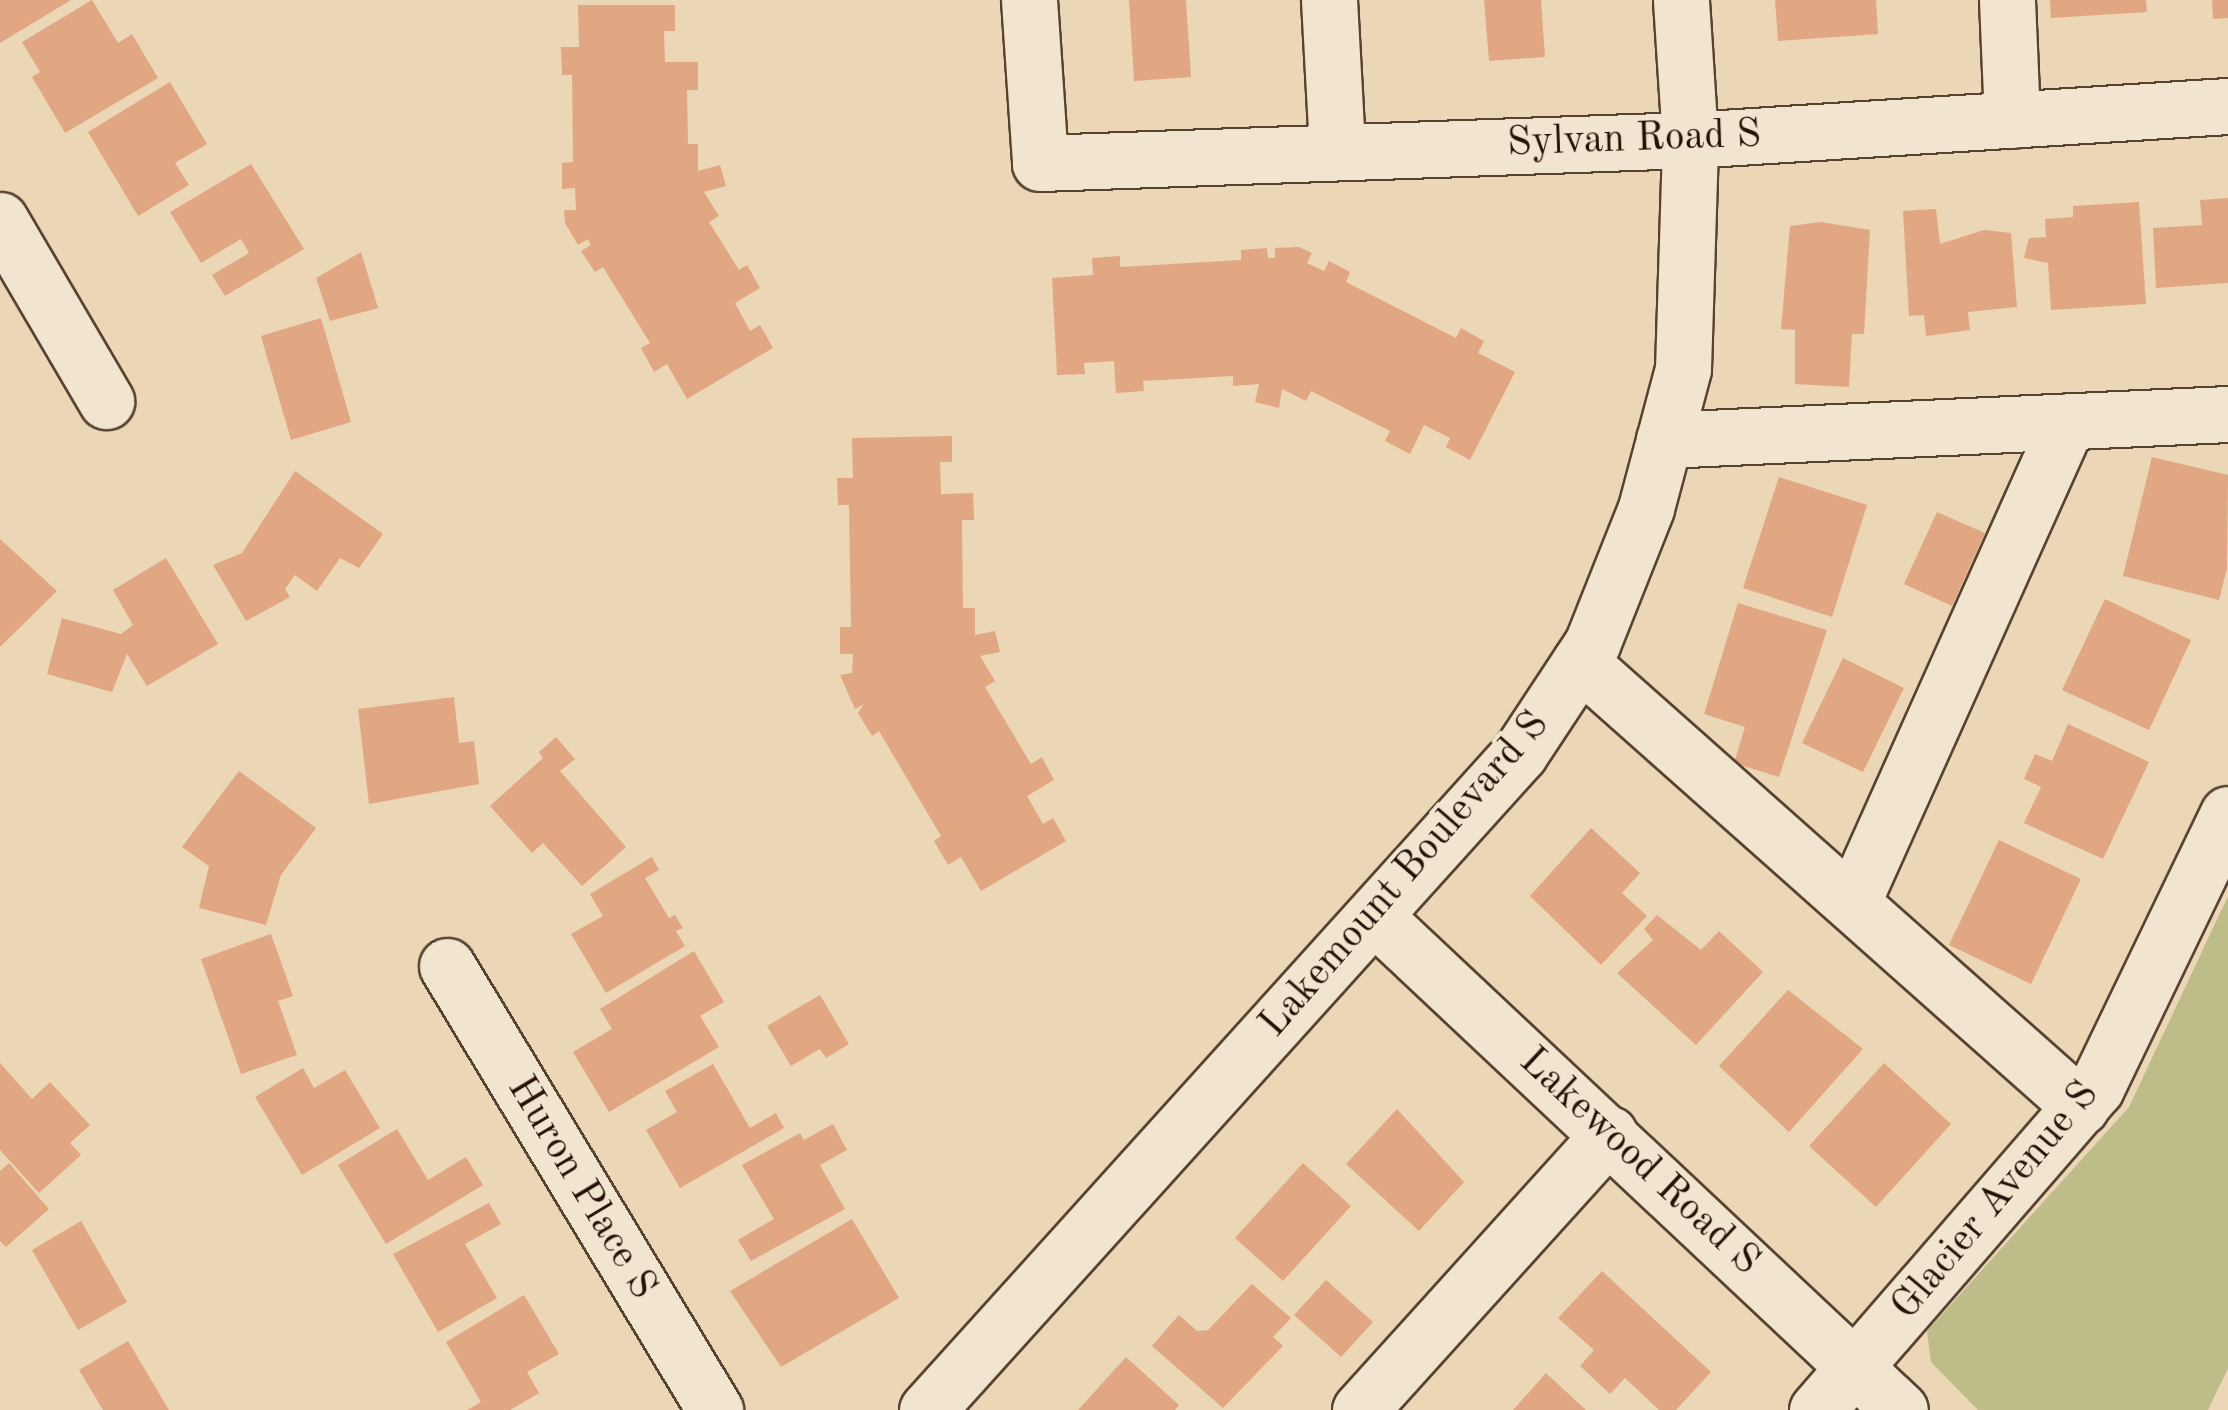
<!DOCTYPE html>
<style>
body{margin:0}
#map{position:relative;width:2228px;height:1410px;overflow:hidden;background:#ebd7b6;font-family:"Old Standard TT",serif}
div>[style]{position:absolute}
.green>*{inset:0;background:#bebc89}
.building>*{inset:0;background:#e1a682}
.roads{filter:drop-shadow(2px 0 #584232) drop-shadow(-2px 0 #584232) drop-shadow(0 2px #584232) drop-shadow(0 -2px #584232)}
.minor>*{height:55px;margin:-27.5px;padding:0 27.5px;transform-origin:27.5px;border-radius:27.5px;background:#f2e5d0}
span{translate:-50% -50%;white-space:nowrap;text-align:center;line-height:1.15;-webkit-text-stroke:8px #f2e5d0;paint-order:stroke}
.street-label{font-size:40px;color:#271006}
</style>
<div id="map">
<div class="green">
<i style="clip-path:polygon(2228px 896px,2228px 1368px,2208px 1410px,1978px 1410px,1931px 1362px,1927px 1331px,2129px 1107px)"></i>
</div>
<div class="building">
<i style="clip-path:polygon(0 0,71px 0,0 43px)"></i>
<i style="clip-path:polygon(92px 0,118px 43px,132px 34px,158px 78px,65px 133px,32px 77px,40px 72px,22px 42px)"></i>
<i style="clip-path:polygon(1129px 0,1186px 0,1191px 77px,1134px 81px)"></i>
<i style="clip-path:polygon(1484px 0,1541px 0,1545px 57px,1489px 61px)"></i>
<i style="clip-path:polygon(1775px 0,1876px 0,1878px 34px,1778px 41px)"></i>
<i style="clip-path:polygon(2050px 0,2146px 0,2147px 12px,2051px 18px)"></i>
<i style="clip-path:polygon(2212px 0,2228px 0,2228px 18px,2213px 19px)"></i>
<i style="clip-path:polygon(578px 5px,675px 5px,675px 31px,664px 31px,665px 62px,698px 62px,698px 90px,687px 90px,688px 144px,698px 144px,698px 171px,720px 165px,726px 186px,704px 192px,719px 216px,709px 222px,739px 270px,747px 265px,760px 288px,735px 303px,750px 331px,760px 325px,773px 348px,687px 399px,667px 364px,654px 372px,641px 348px,650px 343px,603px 267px,595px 272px,581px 251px,591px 245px,588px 239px,578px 245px,565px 223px,564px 210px,576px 210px,575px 188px,562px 189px,562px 163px,573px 162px,572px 75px,562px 75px,561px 47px,579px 47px)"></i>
<i style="clip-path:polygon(170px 82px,207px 144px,175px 163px,189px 185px,138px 216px,88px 132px)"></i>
<i style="clip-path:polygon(251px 164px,304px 249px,225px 296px,212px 275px,249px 253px,241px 239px,201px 263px,170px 212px)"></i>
<i style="clip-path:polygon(2228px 198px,2228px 283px,2156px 288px,2153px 228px,2202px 225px,2200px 200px)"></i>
<i style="clip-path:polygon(2139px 202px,2146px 304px,2051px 310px,2048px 263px,2024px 258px,2029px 238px,2046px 237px,2045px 219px,2073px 217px,2073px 206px)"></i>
<i style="clip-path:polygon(1936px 209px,1940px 244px,1984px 230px,2011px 233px,2017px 307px,1968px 312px,1970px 330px,1926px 336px,1924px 315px,1909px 316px,1903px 211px)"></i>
<i style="clip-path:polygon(1821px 222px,1870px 230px,1864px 334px,1852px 334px,1849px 387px,1795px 384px,1795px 330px,1781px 329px,1790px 226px)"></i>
<i style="clip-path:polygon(1299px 247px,1312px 253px,1307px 263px,1324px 271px,1329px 261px,1350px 272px,1346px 282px,1456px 338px,1461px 328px,1484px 341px,1478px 353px,1515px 372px,1470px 460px,1446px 447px,1450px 438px,1424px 425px,1410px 454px,1385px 441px,1390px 431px,1311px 391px,1306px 401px,1282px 389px,1279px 408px,1255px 402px,1259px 384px,1233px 386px,1233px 376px,1143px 381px,1144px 391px,1116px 393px,1114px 361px,1084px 363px,1085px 374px,1057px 375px,1052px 278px,1093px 275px,1092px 258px,1120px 256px,1120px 267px,1241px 260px,1241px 250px,1267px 248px,1268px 258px,1275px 258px,1275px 248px)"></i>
<i style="clip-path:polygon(361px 252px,378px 308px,330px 321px,316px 278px)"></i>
<i style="clip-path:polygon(321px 318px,351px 422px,291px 440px,261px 336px)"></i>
<i style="clip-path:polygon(952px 436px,952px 462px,940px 462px,941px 494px,973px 493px,974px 520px,962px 520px,963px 608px,975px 608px,975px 635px,995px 631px,1000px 652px,980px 656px,995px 681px,985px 687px,1031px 764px,1042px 757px,1054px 780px,1027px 796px,1043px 824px,1053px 818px,1066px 841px,981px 891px,961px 857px,948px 865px,934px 841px,941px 836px,879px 731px,872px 736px,858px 713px,864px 704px,855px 709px,840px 675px,852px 673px,853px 654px,840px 654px,840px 627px,851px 627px,849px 505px,838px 505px,837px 478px,853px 478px,852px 438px)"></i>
<i style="clip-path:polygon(2152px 457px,2228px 475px,2227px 568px,2219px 600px,2123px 576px)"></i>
<i style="clip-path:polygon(295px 471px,383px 534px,359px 568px,340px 558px,317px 591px,295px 575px,285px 589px,290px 597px,246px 621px,213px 565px,242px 553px)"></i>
<i style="clip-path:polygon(1779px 477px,1867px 505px,1832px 617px,1743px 588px)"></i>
<i style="clip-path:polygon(1937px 512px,1985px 533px,1952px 606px,1904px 584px)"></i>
<i style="clip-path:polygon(0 539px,57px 591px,0 647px)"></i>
<i style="clip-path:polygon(166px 558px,218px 644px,147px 686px,127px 654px,112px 692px,47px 674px,62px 618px,121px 634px,133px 625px,113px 590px)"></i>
<i style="clip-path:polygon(2105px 599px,2191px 640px,2149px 730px,2062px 690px)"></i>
<i style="clip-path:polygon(1738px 603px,1827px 630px,1779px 777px,1734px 763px,1745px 727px,1704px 714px)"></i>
<i style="clip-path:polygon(1843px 658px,1904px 688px,1863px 772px,1802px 743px)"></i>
<i style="clip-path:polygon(454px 697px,459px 743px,474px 741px,479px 784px,369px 804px,358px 709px)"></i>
<i style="clip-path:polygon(2068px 724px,2149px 762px,2103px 859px,2024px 823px,2041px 787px,2024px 779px,2035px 754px,2052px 761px)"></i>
<i style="clip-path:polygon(556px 737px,575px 759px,560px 771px,626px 847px,582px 886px,543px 843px,532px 853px,490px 806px,543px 758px,539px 752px)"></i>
<i style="clip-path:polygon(239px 771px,316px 828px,281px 875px,266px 925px,199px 908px,209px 866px,182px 847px)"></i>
<i style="clip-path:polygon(1591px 828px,1640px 873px,1622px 893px,1647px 916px,1601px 965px,1530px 896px)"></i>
<i style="clip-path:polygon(1999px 840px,2081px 879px,2031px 984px,1949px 945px)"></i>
<i style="clip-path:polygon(652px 857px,659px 870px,645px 878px,669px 918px,675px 915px,683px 928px,676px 931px,685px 946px,606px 993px,571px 934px,603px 916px,590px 894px)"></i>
<i style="clip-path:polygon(1657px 915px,1701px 950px,1719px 931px,1763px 972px,1696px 1045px,1617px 973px,1653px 940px,1644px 929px)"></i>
<i style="clip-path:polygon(271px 934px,293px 996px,278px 1001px,297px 1055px,241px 1074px,201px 959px)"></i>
<i style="clip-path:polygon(694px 951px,724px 1002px,700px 1016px,719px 1047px,609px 1112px,573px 1052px,612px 1029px,600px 1009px)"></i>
<i style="clip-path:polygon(1788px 990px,1863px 1049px,1789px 1132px,1719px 1066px)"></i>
<i style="clip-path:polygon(820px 995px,849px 1044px,826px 1058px,820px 1049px,791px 1066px,767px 1026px)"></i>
<i style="clip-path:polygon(0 1063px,32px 1099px,50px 1082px,90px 1125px,70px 1143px,81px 1155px,39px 1193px,0 1150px)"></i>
<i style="clip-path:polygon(1884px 1063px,1951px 1124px,1876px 1207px,1809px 1146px)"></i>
<i style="clip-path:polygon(713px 1064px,750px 1128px,776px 1113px,784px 1128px,680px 1188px,646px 1130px,677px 1112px,665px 1091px)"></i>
<i style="clip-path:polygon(303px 1068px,314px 1088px,345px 1070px,380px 1128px,302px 1175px,255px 1097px)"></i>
<i style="clip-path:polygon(1397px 1109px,1464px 1182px,1419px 1231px,1346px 1164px)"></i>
<i style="clip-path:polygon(833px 1124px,847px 1150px,820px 1165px,845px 1209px,751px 1261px,738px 1240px,774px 1219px,742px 1165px,800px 1133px,804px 1140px)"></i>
<i style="clip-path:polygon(397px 1129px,428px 1180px,466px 1157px,483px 1185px,386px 1244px,338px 1165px)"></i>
<i style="clip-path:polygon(9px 1163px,49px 1209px,6px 1247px,0 1241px,0 1171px)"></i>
<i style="clip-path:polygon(1303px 1163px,1351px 1206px,1283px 1281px,1235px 1238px)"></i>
<i style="clip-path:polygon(489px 1203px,501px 1224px,465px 1244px,497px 1298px,438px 1332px,393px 1254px)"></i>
<i style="clip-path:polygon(852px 1219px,899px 1298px,781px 1367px,730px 1291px)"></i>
<i style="clip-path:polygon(81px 1221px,127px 1302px,78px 1330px,32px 1250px)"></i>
<i style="clip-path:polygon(1602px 1271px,1711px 1372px,1676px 1410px,1659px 1410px,1625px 1378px,1610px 1394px,1580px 1366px,1594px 1350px,1558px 1318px)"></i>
<i style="clip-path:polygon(1326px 1280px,1373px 1322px,1341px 1357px,1294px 1315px)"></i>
<i style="clip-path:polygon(1252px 1284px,1291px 1318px,1273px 1337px,1283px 1346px,1223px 1408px,1152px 1346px,1179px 1315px,1197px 1331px,1208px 1330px)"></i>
<i style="clip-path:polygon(524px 1295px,559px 1354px,527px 1372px,539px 1393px,510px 1410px,467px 1410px,481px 1402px,446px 1342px)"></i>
<i style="clip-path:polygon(128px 1341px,169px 1410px,103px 1410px,79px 1370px)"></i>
<i style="clip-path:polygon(1126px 1357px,1179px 1405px,1175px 1410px,1078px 1410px)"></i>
<i style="clip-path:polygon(1546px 1373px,1586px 1410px,1513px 1410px)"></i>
</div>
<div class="roads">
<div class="minor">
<i style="left:1029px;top:0;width:163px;rotate:86.1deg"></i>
<i style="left:1040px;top:163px;width:650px;rotate:-2.03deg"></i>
<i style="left:1690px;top:140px;width:539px;rotate:-3.62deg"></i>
<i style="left:1329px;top:0;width:150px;rotate:86.9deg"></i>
<i style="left:2007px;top:0;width:120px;rotate:87.6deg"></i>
<i style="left:0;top:220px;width:210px;rotate:59.6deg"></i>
<i style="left:1664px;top:440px;width:565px;rotate:-2.64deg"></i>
<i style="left:1580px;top:662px;width:670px;rotate:41.61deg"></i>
<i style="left:1852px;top:903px;width:528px;rotate:-65.86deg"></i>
<i style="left:1375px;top:917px;width:720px;rotate:43.2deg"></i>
<i style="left:447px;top:966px;width:519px;rotate:58.88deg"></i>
<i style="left:927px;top:1410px;width:885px;rotate:-47.93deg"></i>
<i style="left:1520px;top:753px;width:131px;rotate:-56.6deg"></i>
<i style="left:1592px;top:644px;width:146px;rotate:-68.3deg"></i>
<i style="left:1646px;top:508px;width:144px;rotate:-75.1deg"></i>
<i style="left:1683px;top:369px;width:229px;rotate:-88.2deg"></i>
<i style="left:1690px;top:140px;width:140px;rotate:-93.7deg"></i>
<i style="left:1360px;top:1410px;width:372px;rotate:-47.9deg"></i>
<i style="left:1817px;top:1410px;width:426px;rotate:-49.1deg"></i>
<i style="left:2096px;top:1088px;width:304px;rotate:-64.3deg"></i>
</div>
</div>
<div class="street-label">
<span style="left:1634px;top:140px;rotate:-2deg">Sylvan Road S</span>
<span style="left:1405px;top:875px;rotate:-49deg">Lakemount Boulevard S</span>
<span style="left:1639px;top:1162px;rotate:43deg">Lakewood Road S</span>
<span style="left:581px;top:1188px;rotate:59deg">Huron Place S</span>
<span style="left:1996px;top:1201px;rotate:-50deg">Glacier Avenue S</span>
</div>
</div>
